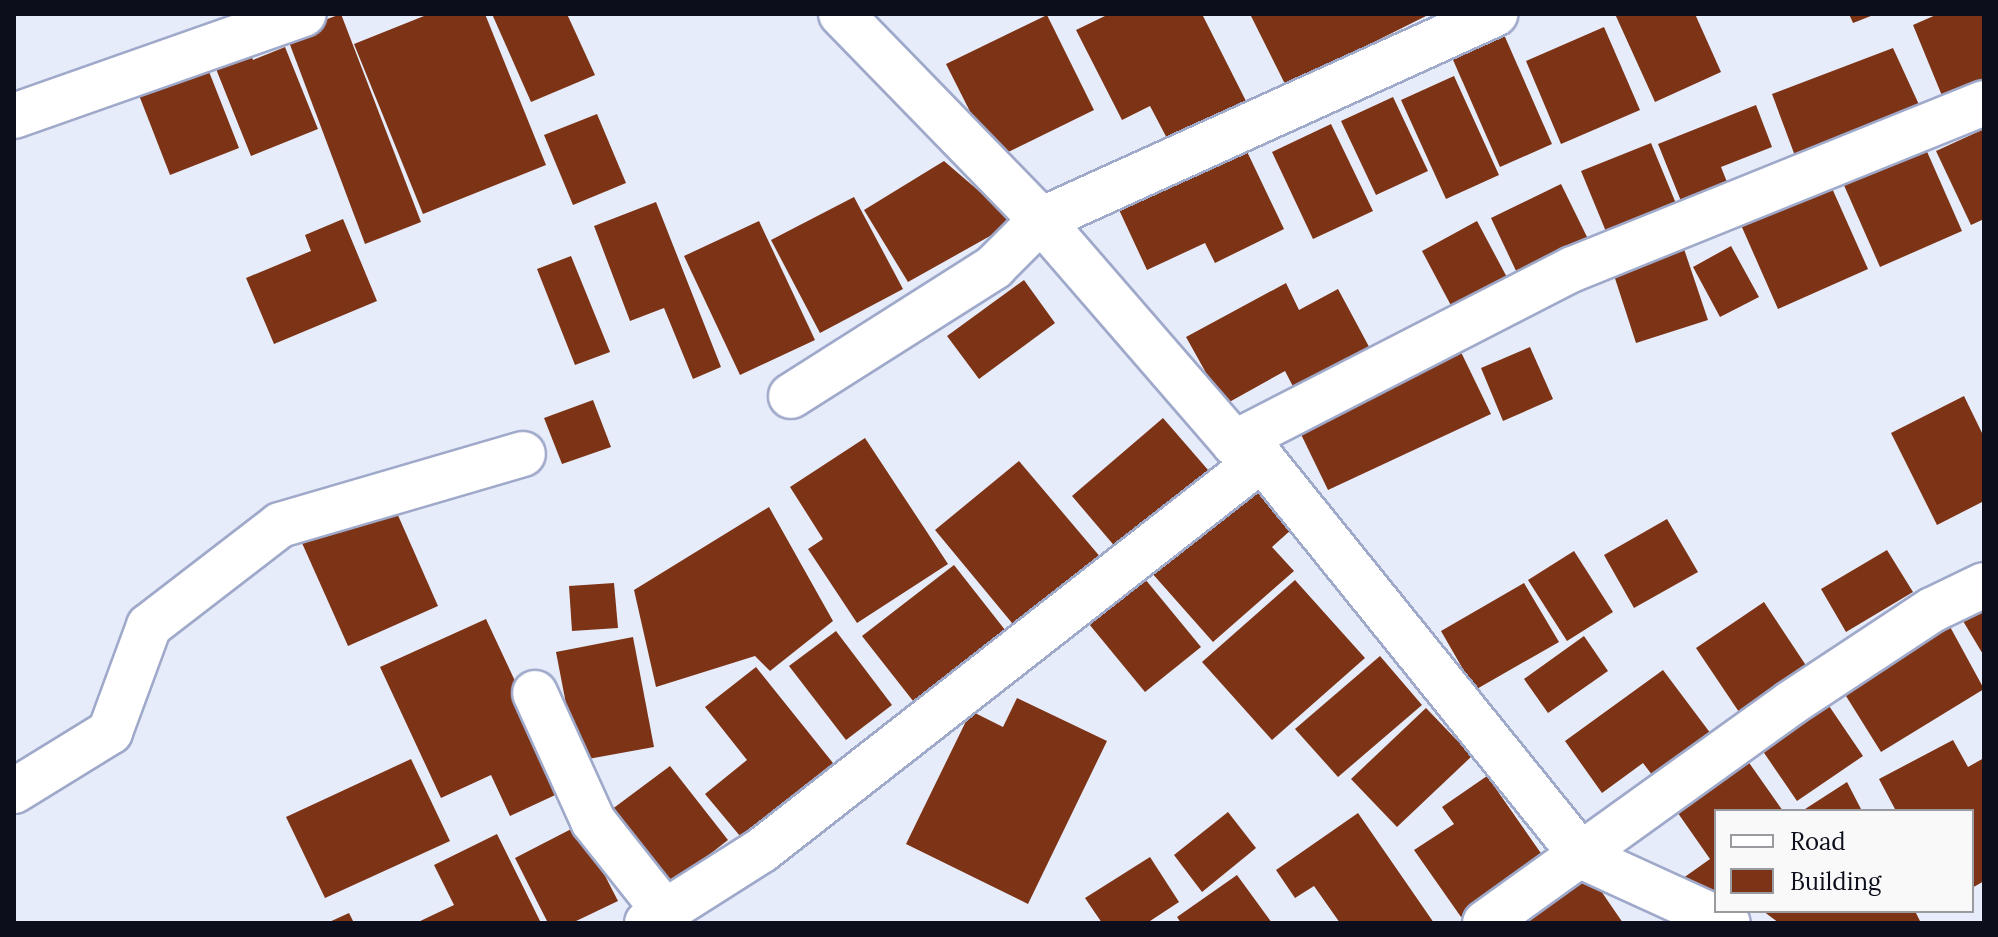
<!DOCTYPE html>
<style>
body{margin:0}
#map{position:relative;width:1998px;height:937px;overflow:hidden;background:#e7ecfa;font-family:Lora,serif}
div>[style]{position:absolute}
.building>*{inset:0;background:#7d3416}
.roads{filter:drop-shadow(2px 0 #9fa9ca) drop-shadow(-2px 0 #9fa9ca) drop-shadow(0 2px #9fa9ca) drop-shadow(0 -2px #9fa9ca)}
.minor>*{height:44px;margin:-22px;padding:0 22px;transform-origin:22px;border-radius:22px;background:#fff}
span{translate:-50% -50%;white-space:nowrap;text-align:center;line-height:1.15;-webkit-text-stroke:8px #f9f9f9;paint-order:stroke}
.frame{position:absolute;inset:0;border:16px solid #0c0f1b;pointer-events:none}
.legend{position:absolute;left:1714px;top:809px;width:260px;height:104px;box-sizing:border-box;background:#f9f9f9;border:2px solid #9a9ba0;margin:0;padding:10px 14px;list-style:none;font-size:24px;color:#0c0f1b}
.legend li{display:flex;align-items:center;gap:16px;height:40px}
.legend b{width:40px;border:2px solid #9a9ba0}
</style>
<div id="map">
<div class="building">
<i style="clip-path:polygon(341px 14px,421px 222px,365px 244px,286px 34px)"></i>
<i style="clip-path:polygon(429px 14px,485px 14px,546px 165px,423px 214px,354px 44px)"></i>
<i style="clip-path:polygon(492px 14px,567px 14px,595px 75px,531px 102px)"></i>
<i style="clip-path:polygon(1109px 14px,1202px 14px,1248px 105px,1170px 144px,1150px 106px,1122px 120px,1076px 30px)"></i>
<i style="clip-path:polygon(1250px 14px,1430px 14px,1286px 86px)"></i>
<i style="clip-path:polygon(1615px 14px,1695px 14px,1721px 72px,1655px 102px)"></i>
<i style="clip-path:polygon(1849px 14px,1876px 14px,1853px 23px)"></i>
<i style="clip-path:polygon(1938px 14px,1984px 14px,1984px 87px,1945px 103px,1913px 25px)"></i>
<i style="clip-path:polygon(1047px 15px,1094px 110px,994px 159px,946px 64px)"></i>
<i style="clip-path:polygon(1604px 27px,1640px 110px,1561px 144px,1526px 61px)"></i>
<i style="clip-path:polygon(1502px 30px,1552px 144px,1500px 167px,1450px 53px)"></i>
<i style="clip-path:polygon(247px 44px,253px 60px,285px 47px,318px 129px,251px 156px,212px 59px)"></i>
<i style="clip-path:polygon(1893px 48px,1921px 109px,1798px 164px,1772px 94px)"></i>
<i style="clip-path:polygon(206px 64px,239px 148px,170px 175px,137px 90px)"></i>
<i style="clip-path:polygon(1454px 76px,1499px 175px,1446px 199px,1401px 100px)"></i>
<i style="clip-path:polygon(1393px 97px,1428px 171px,1376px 195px,1341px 121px)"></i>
<i style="clip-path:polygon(1756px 105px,1772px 147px,1721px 167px,1731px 192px,1685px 211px,1658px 144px)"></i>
<i style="clip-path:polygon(597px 114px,626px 183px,573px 205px,544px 135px)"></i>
<i style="clip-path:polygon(1331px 124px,1373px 211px,1313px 239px,1272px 152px)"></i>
<i style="clip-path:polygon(1984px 129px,1984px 219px,1971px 225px,1936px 151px)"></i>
<i style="clip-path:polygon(1241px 139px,1284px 229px,1215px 263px,1205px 243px,1147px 270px,1114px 199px)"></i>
<i style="clip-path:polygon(1651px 143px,1677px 206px,1607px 234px,1581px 171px)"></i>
<i style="clip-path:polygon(1925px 147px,1962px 231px,1880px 267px,1843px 183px)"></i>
<i style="clip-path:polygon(944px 161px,1015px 222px,908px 282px,864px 210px)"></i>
<i style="clip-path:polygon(1561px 184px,1589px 241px,1518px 275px,1491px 218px)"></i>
<i style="clip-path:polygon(1831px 186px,1868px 269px,1778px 309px,1741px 225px)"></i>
<i style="clip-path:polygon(854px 197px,903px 289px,820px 333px,771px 240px)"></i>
<i style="clip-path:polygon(656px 202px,721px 367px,693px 379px,664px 308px,630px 321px,594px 226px)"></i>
<i style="clip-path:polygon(343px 219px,377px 301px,274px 344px,246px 278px,311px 251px,305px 235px)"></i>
<i style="clip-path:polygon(759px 221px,815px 340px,740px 375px,684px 256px)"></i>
<i style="clip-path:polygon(1477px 221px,1510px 283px,1455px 313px,1422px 251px)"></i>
<i style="clip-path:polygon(1682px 243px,1708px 320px,1636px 343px,1611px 266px)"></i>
<i style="clip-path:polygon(1731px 246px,1759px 297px,1720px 317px,1693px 267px)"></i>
<i style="clip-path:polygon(571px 256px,610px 352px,575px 365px,537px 269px)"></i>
<i style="clip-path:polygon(1024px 280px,1055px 323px,979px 379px,947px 336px)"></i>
<i style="clip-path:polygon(1286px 283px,1299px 310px,1338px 289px,1374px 356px,1299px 398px,1285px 371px,1224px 405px,1186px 337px)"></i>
<i style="clip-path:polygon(1530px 347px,1553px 399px,1503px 421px,1481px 368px)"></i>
<i style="clip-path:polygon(1459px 348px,1491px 414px,1328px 490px,1296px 424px)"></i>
<i style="clip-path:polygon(1964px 396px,1984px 437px,1984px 501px,1937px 525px,1891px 433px)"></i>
<i style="clip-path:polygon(593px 400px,611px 447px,562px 464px,544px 418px)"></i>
<i style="clip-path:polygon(1163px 418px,1215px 478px,1123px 556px,1072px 496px)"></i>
<i style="clip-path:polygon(865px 438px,948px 564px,857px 623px,808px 549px,823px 539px,790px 487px)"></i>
<i style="clip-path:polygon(1019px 461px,1102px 559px,1017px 629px,935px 530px)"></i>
<i style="clip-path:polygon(1252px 484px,1292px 529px,1272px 547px,1294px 571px,1213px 642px,1151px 572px)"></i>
<i style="clip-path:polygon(393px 504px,438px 606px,348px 646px,302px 543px)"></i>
<i style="clip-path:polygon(769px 507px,833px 621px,770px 671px,755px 656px,656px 687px,634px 590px)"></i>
<i style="clip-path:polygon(1667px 519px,1698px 572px,1634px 608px,1604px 555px)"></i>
<i style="clip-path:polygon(1887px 550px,1913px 592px,1846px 632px,1821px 589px)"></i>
<i style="clip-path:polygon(1574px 551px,1613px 612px,1567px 641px,1528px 580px)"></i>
<i style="clip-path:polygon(954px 565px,1009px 635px,917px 706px,862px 636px)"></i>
<i style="clip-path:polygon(1145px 579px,1201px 647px,1145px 692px,1089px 624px)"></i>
<i style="clip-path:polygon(1295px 580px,1365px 658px,1272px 740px,1202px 662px)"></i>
<i style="clip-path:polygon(614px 583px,618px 628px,572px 631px,569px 586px)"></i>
<i style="clip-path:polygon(1524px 583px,1559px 642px,1475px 690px,1441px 631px)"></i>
<i style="clip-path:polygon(1764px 602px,1809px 670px,1741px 715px,1696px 648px)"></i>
<i style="clip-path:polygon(1984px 603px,1984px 656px,1960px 616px)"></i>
<i style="clip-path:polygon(486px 619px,566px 790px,510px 816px,491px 775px,441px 798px,380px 667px)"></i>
<i style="clip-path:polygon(1948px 623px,1984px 689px,1881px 752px,1841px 688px)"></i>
<i style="clip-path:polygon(836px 631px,892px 705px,846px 740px,789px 666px)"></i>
<i style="clip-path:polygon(1584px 636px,1608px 671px,1548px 713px,1524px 679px)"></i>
<i style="clip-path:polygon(633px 637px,654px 747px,577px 761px,556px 652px)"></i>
<i style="clip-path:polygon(1380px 656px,1422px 705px,1338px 777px,1295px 729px)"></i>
<i style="clip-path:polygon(756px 667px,833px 763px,740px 836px,705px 794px,747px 760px,705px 707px)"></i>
<i style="clip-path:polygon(1663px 670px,1717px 742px,1659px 784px,1643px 763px,1602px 793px,1565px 741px)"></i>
<i style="clip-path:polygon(1017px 698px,1107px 741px,1028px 904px,906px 844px,971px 711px,1003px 727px)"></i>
<i style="clip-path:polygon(1825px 700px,1863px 756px,1797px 801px,1758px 744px)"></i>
<i style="clip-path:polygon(1426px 708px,1472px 756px,1397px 827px,1351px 779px)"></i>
<i style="clip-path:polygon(1953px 740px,1968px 767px,1984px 758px,1984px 881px,1972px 888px,1972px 811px,1896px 811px,1879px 779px)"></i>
<i style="clip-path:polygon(1745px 757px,1783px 811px,1716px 811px,1716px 896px,1679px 881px,1710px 859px,1673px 806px)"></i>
<i style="clip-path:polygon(411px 759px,450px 841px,325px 898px,286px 817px)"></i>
<i style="clip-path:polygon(670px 766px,728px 840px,669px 886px,611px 810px)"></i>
<i style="clip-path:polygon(1487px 776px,1545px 859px,1461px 917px,1414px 850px,1454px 824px,1442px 807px)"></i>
<i style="clip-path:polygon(1847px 782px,1862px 811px,1802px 811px)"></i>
<i style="clip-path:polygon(1228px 812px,1256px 848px,1202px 892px,1174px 855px)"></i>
<i style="clip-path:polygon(1358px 813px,1434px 923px,1340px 923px,1314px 886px,1295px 898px,1276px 870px)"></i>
<i style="clip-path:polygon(579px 825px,618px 901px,572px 923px,548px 923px,515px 858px)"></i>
<i style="clip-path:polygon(497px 834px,541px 923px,416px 923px,454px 905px,434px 865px)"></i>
<i style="clip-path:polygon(1150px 857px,1179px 902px,1147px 923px,1102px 923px,1085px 898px)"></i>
<i style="clip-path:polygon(1588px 872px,1623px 923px,1512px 923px)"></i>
<i style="clip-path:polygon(1237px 875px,1272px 923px,1181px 923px,1177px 917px)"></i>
<i style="clip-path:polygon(1763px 911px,1915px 911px,1921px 923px,1779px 923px)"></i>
<i style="clip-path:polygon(349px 913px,354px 923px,327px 923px)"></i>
</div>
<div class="roads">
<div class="minor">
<i style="left:841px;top:14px;width:287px;rotate:45.8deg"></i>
<i style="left:1041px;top:220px;width:295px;rotate:49.1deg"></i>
<i style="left:1234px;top:443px;width:32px;rotate:30deg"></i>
<i style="left:1262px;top:459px;width:511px;rotate:51.11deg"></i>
<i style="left:1583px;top:857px;width:159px;rotate:24.5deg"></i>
<i style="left:14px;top:116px;width:307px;rotate:-19.4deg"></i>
<i style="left:791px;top:396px;width:241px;rotate:-32.4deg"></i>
<i style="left:994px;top:267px;width:66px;rotate:-45deg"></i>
<i style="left:1041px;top:220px;width:499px;rotate:-24.4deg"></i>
<i style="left:1234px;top:443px;width:381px;rotate:-27.2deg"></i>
<i style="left:1573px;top:269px;width:443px;rotate:-22deg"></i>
<i style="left:535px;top:693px;width:141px;rotate:65.6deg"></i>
<i style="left:593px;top:821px;width:117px;rotate:51.6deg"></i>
<i style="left:14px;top:791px;width:113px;rotate:-31.6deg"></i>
<i style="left:110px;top:732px;width:113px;rotate:-69.8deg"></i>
<i style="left:149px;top:626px;width:165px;rotate:-37.6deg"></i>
<i style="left:280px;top:525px;width:253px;rotate:-16.3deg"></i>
<i style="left:647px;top:923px;width:136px;rotate:-32.4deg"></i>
<i style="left:762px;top:850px;width:635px;rotate:-38.03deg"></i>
<i style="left:1485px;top:923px;width:377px;rotate:-35.7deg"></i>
<i style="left:1791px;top:703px;width:169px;rotate:-33.4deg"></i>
<i style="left:1932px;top:610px;width:58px;rotate:-25.7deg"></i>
</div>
</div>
<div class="frame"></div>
<ul class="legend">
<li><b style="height:10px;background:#fff"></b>Road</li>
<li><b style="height:22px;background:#7d3416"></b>Building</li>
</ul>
</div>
